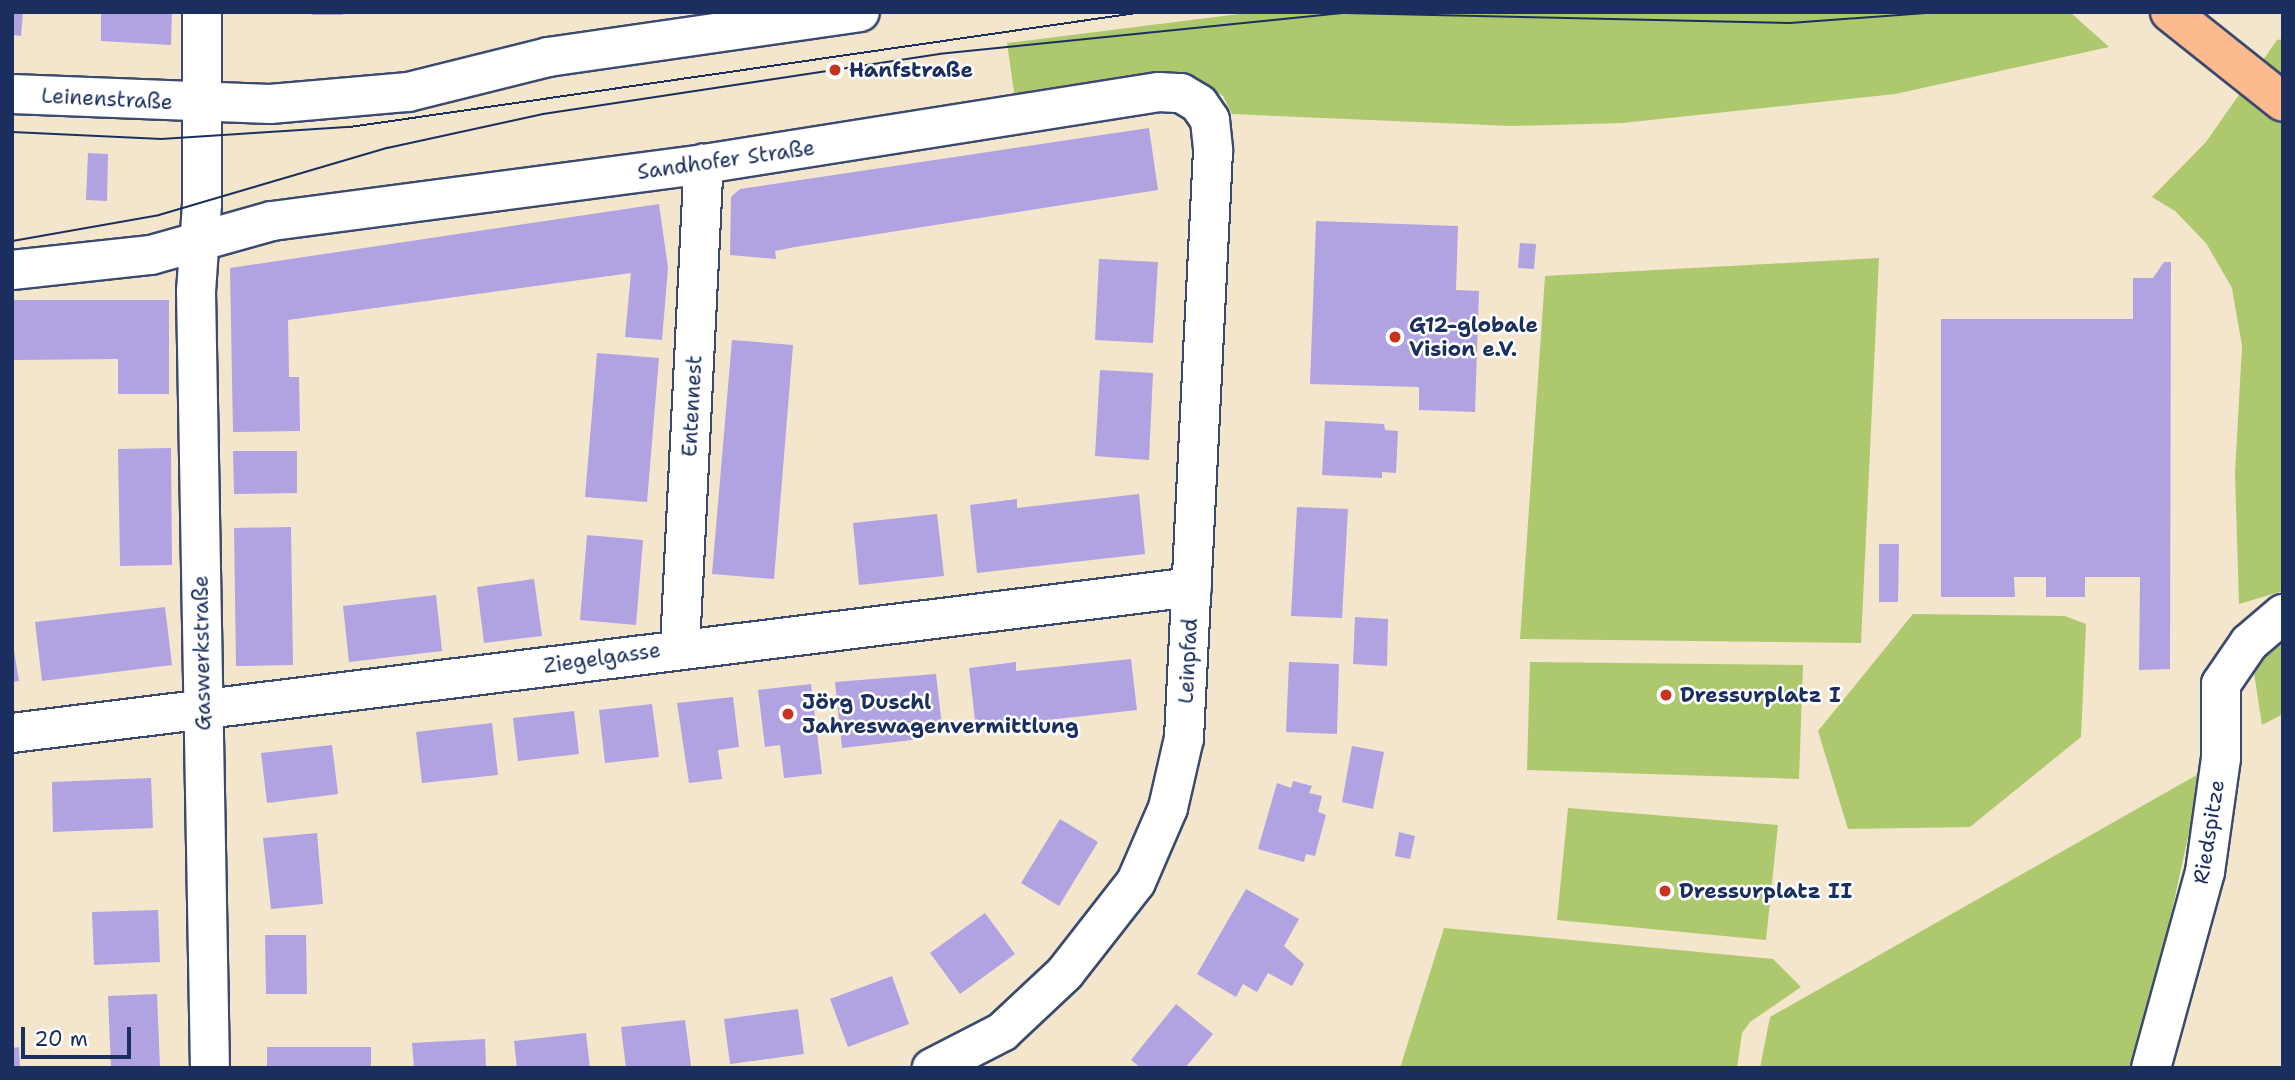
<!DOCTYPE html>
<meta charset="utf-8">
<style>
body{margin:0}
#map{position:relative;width:2295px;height:1080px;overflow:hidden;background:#f3e6cd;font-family:"Shantell Sans",sans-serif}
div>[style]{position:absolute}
.green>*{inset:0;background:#aec86e}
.building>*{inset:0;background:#b1a2e2}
.roads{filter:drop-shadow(2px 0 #3b4a6f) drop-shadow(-2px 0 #3b4a6f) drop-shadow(0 2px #3b4a6f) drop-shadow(0 -2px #3b4a6f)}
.minor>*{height:38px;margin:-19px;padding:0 19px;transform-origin:19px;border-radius:19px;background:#fff}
.major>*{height:38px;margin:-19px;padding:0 19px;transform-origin:19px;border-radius:19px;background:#fcba8e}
.tram>*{height:2px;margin:-1px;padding:0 1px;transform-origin:1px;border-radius:1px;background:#1b2f5e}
.dots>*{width:19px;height:19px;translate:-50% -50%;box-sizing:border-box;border:4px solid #fff;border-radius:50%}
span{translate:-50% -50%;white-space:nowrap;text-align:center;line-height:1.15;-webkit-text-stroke:5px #fff;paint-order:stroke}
.poi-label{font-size:21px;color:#1b2f5e;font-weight:700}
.left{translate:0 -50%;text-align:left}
.street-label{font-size:21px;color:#1b2f5e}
.frame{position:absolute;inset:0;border:14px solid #1b2f5e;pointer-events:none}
.scale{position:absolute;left:21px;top:1027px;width:110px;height:32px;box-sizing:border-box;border:4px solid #1b2f5e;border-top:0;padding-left:9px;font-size:21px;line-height:24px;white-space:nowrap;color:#1b2f5e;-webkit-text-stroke:5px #fff;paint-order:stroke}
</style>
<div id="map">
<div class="green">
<i style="clip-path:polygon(1255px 12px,2070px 12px,2109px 47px,1895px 94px,1622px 123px,1512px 126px,1232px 114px,1223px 96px,1188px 76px,1016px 106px,1007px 43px)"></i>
<i style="clip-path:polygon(2283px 39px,2283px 591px,2239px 604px,2235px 473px,2242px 346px,2232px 288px,2206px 243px,2175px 211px,2152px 197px,2206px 142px,2277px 40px)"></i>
<i style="clip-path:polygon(1879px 258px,1861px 643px,1520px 639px,1545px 276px)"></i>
<i style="clip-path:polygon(1913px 614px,2065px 616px,2086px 624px,2081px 737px,1970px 827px,1848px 829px,1818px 731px)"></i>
<i style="clip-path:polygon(2283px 644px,2283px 714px,2262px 725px,2252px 660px)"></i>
<i style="clip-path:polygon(1530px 662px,1803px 665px,1799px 779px,1527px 770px)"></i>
<i style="clip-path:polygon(2202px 772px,2138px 1068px,1760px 1068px,1770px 1017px)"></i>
<i style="clip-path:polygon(1568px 808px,1778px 825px,1766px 940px,1557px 920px)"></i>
<i style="clip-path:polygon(1444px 928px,1773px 959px,1801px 987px,1750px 1022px,1742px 1033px,1737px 1068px,1400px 1068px)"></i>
</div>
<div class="building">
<i style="clip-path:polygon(12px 12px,23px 12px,21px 36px,12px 35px)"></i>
<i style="clip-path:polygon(172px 12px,171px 45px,101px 41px,101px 13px)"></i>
<i style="clip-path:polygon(310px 12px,343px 12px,343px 15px,313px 15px)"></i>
<i style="clip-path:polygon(1149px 128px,1158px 190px,795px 247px,775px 251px,776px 259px,730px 255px,731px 197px,740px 189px)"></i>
<i style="clip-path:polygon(88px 153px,108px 154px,107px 201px,86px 200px)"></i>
<i style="clip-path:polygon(659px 204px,668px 268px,662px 340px,625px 337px,631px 273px,288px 320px,289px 377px,299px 377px,300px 431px,233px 432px,230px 268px)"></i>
<i style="clip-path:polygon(1316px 221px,1458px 226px,1456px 290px,1479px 291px,1475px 412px,1419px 410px,1419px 387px,1310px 384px)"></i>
<i style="clip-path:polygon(1520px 243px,1536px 244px,1534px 269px,1518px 268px)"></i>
<i style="clip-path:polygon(1099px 259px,1158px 262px,1153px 343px,1095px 340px)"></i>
<i style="clip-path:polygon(2164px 262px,2171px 262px,2170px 669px,2139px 670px,2140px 577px,2085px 577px,2085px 597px,2046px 597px,2046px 577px,2014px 577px,2015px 597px,1941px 597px,1941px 319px,2133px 319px,2133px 278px,2153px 278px)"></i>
<i style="clip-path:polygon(12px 300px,169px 300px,169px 394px,118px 394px,118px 359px,12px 360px)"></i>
<i style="clip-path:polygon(732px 340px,793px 345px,774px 579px,712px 574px)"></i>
<i style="clip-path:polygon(597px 353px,659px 358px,647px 502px,585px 497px)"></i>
<i style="clip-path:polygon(1100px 370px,1153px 373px,1149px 460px,1095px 456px)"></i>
<i style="clip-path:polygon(1325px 421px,1384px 424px,1385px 430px,1398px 431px,1396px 473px,1382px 472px,1382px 478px,1322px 475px)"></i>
<i style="clip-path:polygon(171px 448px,172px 565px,120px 566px,118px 449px)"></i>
<i style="clip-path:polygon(233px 451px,297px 451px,297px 493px,234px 494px)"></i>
<i style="clip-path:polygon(1139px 494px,1145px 554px,977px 573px,970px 505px,1017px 499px,1017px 508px)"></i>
<i style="clip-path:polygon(1297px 507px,1348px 509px,1342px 618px,1291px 616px)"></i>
<i style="clip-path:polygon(937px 514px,944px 576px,859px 585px,853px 523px)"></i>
<i style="clip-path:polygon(291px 527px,293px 665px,236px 666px,234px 528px)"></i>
<i style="clip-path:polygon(587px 535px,643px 540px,636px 625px,580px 620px)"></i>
<i style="clip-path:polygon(1879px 544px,1899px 544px,1898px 602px,1879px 602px)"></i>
<i style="clip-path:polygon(534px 579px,542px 636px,484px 643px,477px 587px)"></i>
<i style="clip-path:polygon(436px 595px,442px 651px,349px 662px,343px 606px)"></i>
<i style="clip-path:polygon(165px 607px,172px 665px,42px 681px,35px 622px)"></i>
<i style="clip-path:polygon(1355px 617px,1388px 619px,1387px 666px,1353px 664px)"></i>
<i style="clip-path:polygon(12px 639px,19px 681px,12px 682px)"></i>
<i style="clip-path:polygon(1131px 659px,1137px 710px,976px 728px,969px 668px,1016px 662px,1016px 671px)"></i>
<i style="clip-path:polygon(1289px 662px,1339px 664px,1337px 734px,1286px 732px)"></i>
<i style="clip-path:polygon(936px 674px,942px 726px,920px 728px,921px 739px,842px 748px,835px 682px)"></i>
<i style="clip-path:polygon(811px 684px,822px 774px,784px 778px,780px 745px,765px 747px,758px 690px)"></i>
<i style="clip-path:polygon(733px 697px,739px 747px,718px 750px,722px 779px,689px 783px,677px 703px)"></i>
<i style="clip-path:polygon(652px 704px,659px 757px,605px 763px,599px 710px)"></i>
<i style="clip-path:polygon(574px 711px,579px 754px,518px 761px,513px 718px)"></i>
<i style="clip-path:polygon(492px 723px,498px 775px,422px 783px,416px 732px)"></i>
<i style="clip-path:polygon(332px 745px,338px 794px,267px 803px,261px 753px)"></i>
<i style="clip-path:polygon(1352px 746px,1384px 752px,1373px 809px,1342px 802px)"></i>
<i style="clip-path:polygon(151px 778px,153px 828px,53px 832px,52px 782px)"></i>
<i style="clip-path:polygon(1293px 781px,1312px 786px,1309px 793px,1322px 796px,1318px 812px,1326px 815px,1315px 856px,1306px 854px,1304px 862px,1258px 849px,1277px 783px,1291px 788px)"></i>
<i style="clip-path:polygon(1060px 819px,1098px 842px,1059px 906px,1021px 883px)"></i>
<i style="clip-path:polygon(1399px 832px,1415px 836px,1410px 859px,1395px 856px)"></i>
<i style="clip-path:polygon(317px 833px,323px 904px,271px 909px,263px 838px)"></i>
<i style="clip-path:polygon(1246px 889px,1299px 919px,1284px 946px,1304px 964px,1292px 986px,1268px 973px,1257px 992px,1243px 984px,1236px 997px,1197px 974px)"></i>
<i style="clip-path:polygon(158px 910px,160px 962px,94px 965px,92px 912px)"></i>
<i style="clip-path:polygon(985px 913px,1015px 954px,960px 994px,930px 953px)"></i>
<i style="clip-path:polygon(265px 935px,306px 935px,307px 994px,266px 994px)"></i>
<i style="clip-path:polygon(892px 976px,909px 1024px,848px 1047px,830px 999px)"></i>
<i style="clip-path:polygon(157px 994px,160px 1068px,111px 1068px,108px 996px)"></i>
<i style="clip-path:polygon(1176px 1004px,1213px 1034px,1185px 1068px,1141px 1068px,1131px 1060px)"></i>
<i style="clip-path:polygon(798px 1009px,804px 1054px,730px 1064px,724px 1019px)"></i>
<i style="clip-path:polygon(685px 1020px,691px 1066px,626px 1068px,621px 1027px)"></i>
<i style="clip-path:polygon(586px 1033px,590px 1068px,517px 1068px,514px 1041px)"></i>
<i style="clip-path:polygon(485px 1039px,486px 1068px,414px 1068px,412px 1043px)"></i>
<i style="clip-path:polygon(19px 1047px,20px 1068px,12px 1068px,12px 1048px)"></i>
<i style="clip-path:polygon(267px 1047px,371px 1047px,371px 1068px,267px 1068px)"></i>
</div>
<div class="roads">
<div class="minor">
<i style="left:202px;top:12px;width:192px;rotate:90deg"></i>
<i style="left:202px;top:204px;width:87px;rotate:93.9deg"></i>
<i style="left:196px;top:291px;width:777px;rotate:88.97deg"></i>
<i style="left:12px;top:94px;width:258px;rotate:2.2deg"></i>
<i style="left:270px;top:104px;width:139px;rotate:-5deg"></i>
<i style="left:408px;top:92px;width:144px;rotate:-14deg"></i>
<i style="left:548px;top:57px;width:315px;rotate:-8.2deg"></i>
<i style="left:12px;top:270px;width:140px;rotate:-6.2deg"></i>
<i style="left:151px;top:255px;width:126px;rotate:-15.7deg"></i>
<i style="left:272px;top:221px;width:436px;rotate:-7.5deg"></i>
<i style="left:704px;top:164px;width:461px;rotate:-9deg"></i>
<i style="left:1159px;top:92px;width:22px;rotate:3deg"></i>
<i style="left:1181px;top:93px;width:21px;rotate:31deg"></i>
<i style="left:1199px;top:104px;width:19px;rotate:55deg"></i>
<i style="left:1210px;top:120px;width:31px;rotate:84deg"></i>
<i style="left:1213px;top:151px;width:588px;rotate:92.83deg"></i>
<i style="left:1184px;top:738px;width:72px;rotate:102.9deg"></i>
<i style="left:1168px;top:808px;width:81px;rotate:113.4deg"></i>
<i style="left:1136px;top:882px;width:115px;rotate:128deg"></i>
<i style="left:1065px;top:973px;width:86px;rotate:136.9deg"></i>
<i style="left:1002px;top:1032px;width:79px;rotate:152.8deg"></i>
<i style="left:680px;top:647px;width:484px;rotate:-87.2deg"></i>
<i style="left:12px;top:733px;width:1189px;rotate:-7.05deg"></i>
<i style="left:2151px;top:1068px;width:203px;rotate:-74.6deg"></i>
<i style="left:2205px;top:872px;width:115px;rotate:-82deg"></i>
<i style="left:2221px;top:758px;width:74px;rotate:-90deg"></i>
<i style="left:2221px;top:684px;width:50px;rotate:-55.7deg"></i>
<i style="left:2249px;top:643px;width:45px;rotate:-40.5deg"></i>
</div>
<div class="major">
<i style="left:2170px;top:12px;width:144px;rotate:38.5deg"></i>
</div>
</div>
<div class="tram">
<i style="left:12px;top:132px;width:150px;rotate:2.7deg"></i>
<i style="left:162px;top:139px;width:188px;rotate:-3.7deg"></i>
<i style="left:350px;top:127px;width:801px;rotate:-8.25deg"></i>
<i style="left:12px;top:241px;width:149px;rotate:-10deg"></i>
<i style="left:159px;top:215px;width:238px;rotate:-16.4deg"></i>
<i style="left:387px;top:148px;width:160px;rotate:-12.3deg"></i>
<i style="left:543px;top:114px;width:401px;rotate:-8.6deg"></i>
<i style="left:939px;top:54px;width:407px;rotate:-5.8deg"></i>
<i style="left:1344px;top:13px;width:446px;rotate:1.3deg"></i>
<i style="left:1790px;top:23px;width:150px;rotate:-4.2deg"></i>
</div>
<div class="dots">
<i style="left:835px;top:70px;background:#c8321e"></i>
<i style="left:1395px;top:337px;background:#c8321e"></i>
<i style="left:1666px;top:695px;background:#c8321e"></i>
<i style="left:788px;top:714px;background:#c8321e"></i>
<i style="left:1665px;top:891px;background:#c8321e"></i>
</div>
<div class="poi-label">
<span class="left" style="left:849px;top:70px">Hanfstraße</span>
<span class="left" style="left:1409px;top:337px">G12-globale<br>Vision e.V.</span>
<span class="left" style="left:1680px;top:695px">Dressurplatz I</span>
<span class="left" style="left:802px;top:714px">Jörg Duschl<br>Jahreswagenvermittlung</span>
<span class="left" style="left:1679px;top:891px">Dressurplatz II</span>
</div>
<div class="street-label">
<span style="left:107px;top:99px;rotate:3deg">Leinenstraße</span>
<span style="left:726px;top:160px;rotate:-8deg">Sandhofer Straße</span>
<span style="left:692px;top:406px;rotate:-87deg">Entennest</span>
<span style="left:202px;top:653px;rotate:-91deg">Gaswerkstraße</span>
<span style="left:602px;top:658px;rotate:-8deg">Ziegelgasse</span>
<span style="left:1188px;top:661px;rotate:-87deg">Leinpfad</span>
<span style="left:2209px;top:832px;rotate:-81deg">Riedspitze</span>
</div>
<div class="frame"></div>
<div class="scale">20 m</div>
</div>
